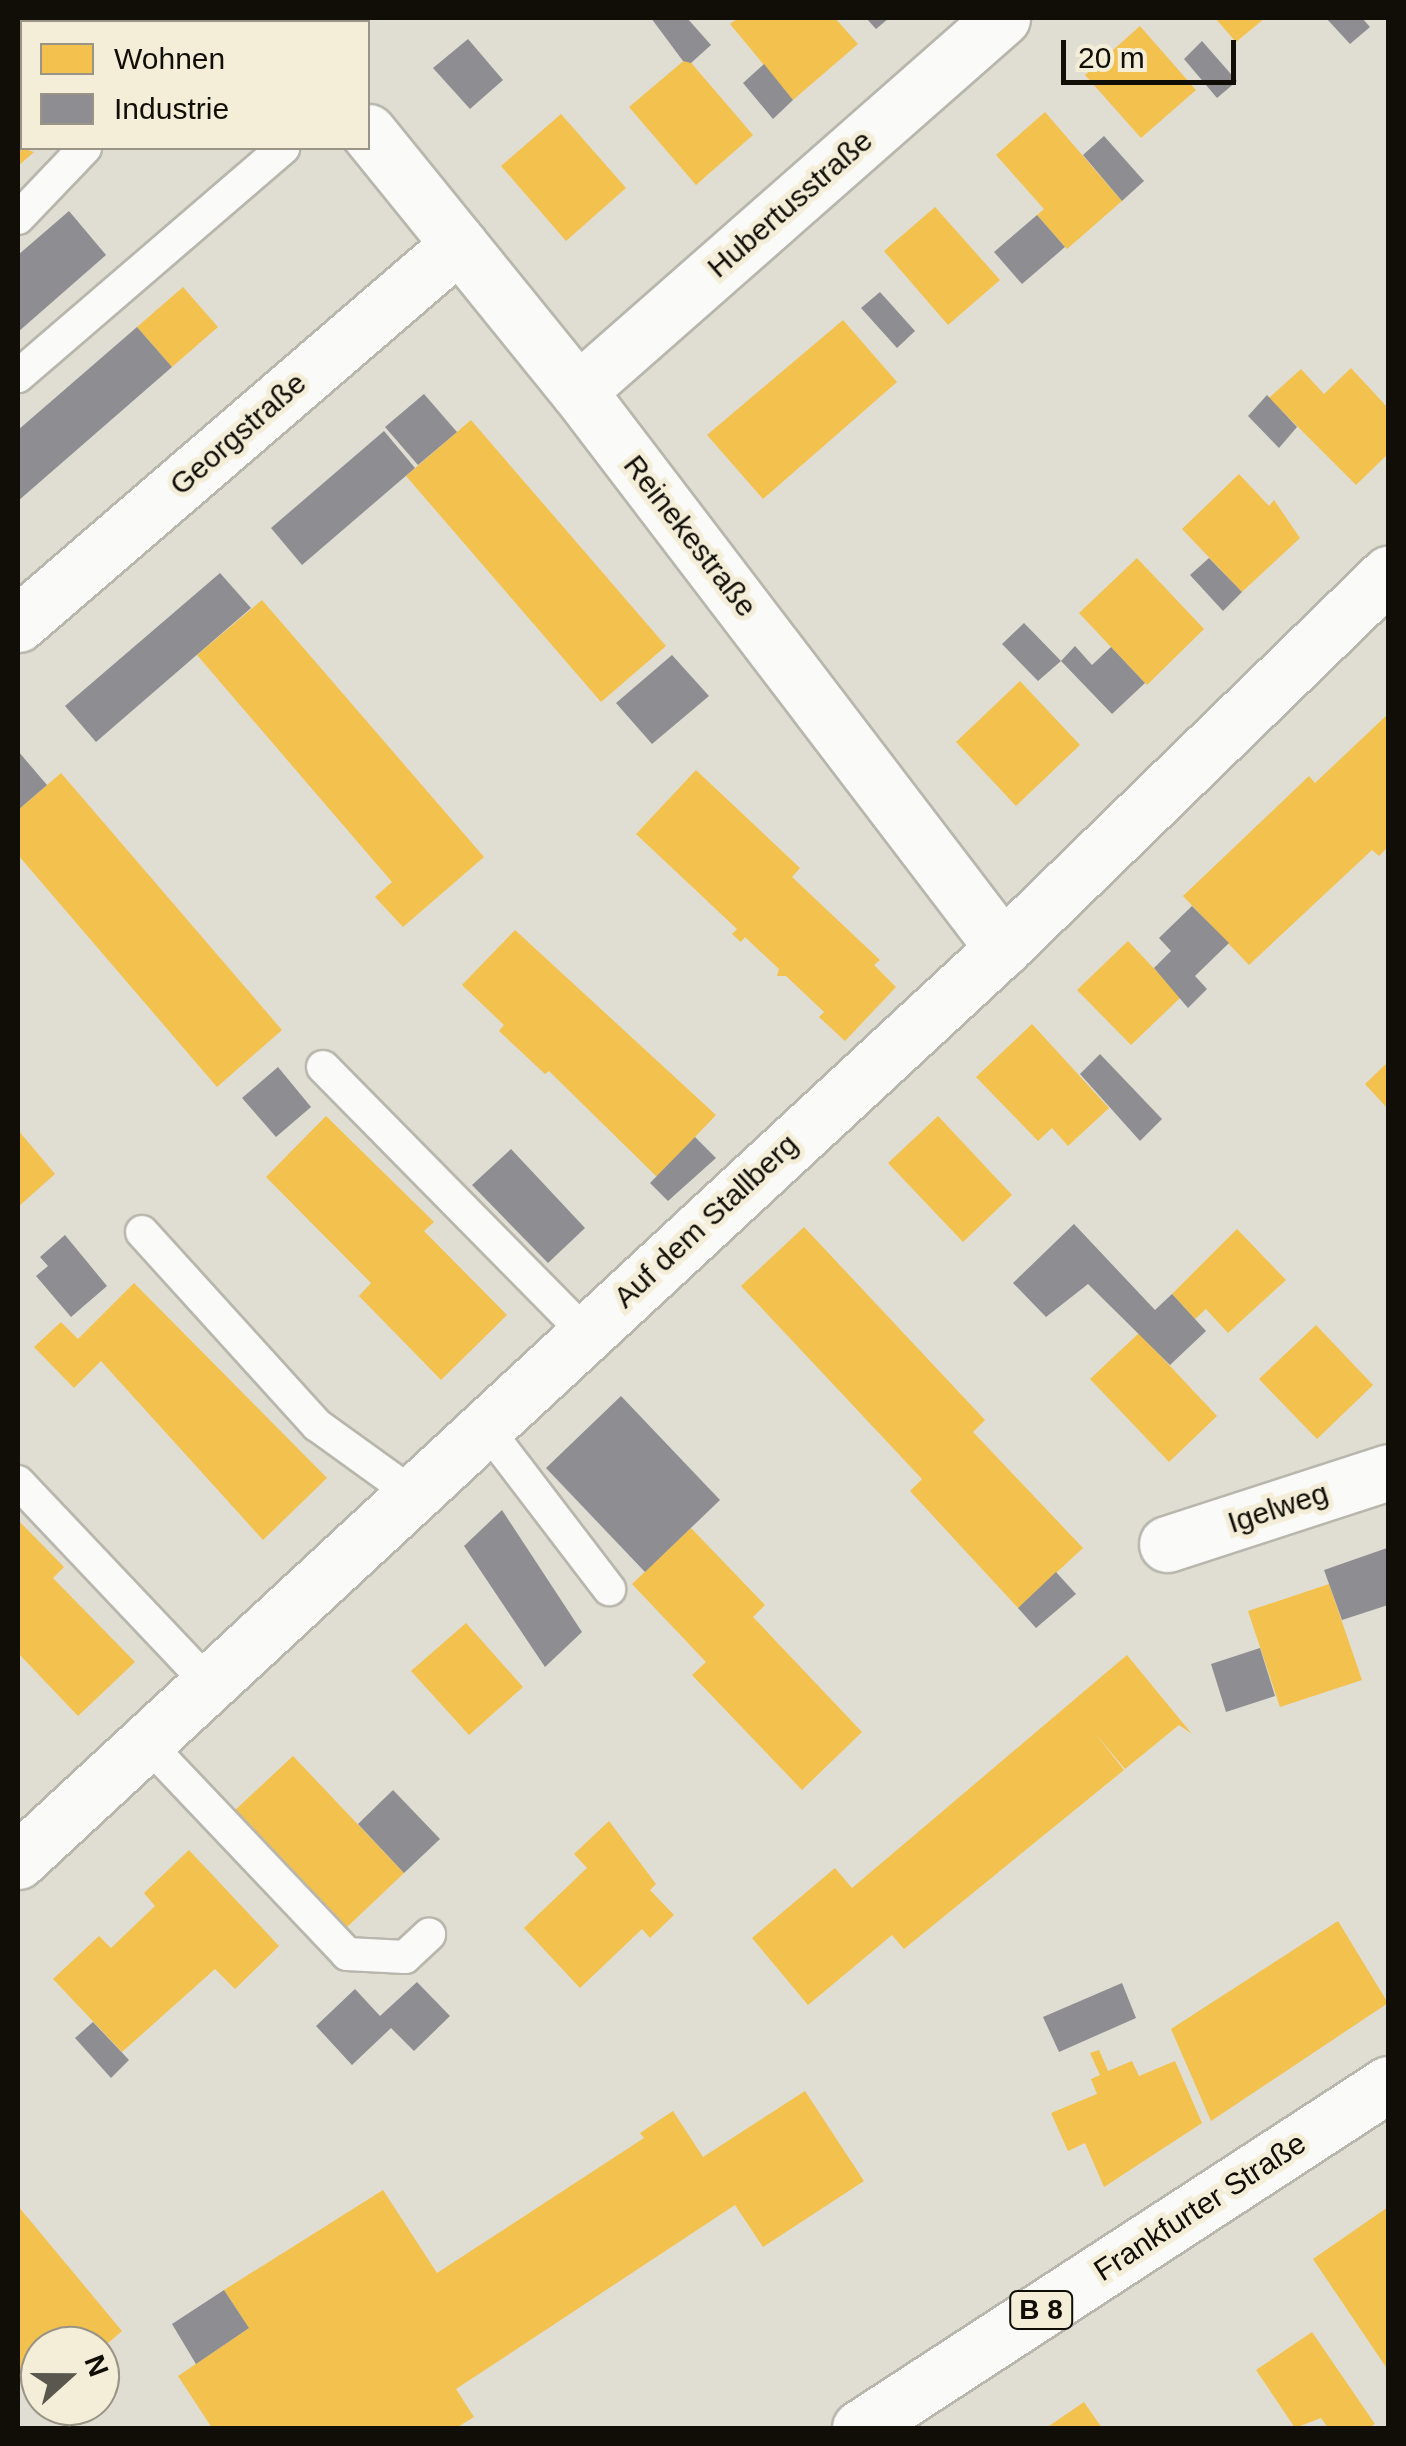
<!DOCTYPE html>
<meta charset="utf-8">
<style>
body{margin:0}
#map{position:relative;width:1406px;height:2446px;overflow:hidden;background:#e0ded2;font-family:Arial,sans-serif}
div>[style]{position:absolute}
.homes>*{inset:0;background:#f2c14e}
.industry>*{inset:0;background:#8d8d92}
.roads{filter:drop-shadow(2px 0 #b8b6ad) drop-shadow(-2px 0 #b8b6ad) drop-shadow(0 2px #b8b6ad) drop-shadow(0 -2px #b8b6ad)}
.lane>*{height:32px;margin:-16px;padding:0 16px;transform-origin:16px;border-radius:16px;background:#fafaf8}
.street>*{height:55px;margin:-27.5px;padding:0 27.5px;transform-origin:27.5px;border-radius:27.5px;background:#fafaf8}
.primary>*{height:55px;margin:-27.5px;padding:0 27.5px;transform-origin:27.5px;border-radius:27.5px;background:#fafaf8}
span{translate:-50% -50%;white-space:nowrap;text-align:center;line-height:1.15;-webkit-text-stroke:10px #f4eed9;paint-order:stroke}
.shield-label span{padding:2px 8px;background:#f4eed9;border:2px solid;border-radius:8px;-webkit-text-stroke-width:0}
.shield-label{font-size:28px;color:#100e07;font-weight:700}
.street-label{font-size:30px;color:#100e07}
.frame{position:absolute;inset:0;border:20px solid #100e07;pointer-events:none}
.legend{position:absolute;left:20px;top:20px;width:350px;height:130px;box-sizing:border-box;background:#f4eed9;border:2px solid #999485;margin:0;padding:12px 18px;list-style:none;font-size:30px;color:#100e07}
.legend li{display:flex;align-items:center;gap:20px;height:50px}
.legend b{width:50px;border:2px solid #999485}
.north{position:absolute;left:20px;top:2326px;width:100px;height:100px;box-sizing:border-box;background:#f4eed9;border:2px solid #999485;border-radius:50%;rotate:69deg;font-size:28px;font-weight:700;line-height:40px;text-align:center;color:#100e07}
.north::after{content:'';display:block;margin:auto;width:35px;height:45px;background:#59574e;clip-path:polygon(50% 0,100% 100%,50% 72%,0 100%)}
.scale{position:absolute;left:1061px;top:40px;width:175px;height:45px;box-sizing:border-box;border:5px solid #100e07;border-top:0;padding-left:12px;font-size:30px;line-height:35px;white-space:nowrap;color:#100e07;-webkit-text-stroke:8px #f4eed9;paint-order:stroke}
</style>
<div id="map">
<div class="homes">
<i style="clip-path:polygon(738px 18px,835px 18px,858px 44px,793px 100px,730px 24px)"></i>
<i style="clip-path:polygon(1215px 18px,1265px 18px,1236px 42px)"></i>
<i style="clip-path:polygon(1140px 26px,1196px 90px,1141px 138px,1085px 75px)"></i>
<i style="clip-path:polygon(687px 58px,753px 135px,696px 185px,629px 107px)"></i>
<i style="clip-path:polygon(1045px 112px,1122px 201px,1067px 249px,1037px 215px,1044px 209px,996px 155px)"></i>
<i style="clip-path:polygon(561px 114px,626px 188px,566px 241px,501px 166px)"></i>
<i style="clip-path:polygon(18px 132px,22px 148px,34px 152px,18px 166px)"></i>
<i style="clip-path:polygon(935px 207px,1000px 280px,948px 325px,884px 251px)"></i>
<i style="clip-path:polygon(183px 287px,218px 327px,172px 367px,137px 327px)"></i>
<i style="clip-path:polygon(843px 320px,897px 382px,763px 499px,707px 435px)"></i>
<i style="clip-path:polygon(1351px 368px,1388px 408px,1388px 454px,1356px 485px,1269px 398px,1301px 369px,1324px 394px)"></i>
<i style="clip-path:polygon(471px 420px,666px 646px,601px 702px,406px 476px)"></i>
<i style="clip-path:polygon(1239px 474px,1269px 506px,1274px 500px,1300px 538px,1242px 592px,1182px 529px)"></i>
<i style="clip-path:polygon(1137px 558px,1204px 629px,1147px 685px,1079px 613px)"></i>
<i style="clip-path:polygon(262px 600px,484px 857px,403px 927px,375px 897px,392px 882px,197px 655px)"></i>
<i style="clip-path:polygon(1020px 681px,1080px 745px,1016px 806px,956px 742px)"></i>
<i style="clip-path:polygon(1388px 714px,1388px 847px,1379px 856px,1372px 850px,1249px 965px,1183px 896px,1309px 776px,1315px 783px)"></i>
<i style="clip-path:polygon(696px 770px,800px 868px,792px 877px,880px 960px,874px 965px,896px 987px,845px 1041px,819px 1017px,824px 1012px,786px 976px,777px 976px,779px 969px,745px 937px,741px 942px,732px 934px,737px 929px,636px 834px)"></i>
<i style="clip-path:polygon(61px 773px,282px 1030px,217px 1087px,18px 855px,18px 810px)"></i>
<i style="clip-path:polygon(515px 930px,716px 1115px,657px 1177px,549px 1071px,545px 1074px,499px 1031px,504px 1025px,462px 985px)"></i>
<i style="clip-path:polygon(1128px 941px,1181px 997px,1131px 1045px,1077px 990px)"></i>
<i style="clip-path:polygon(1032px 1024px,1109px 1108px,1068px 1146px,1052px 1128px,1038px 1141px,976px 1077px)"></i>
<i style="clip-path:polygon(1388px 1062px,1388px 1109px,1365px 1084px)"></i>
<i style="clip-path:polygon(326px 1116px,434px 1222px,424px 1231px,507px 1315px,441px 1380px,359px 1296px,371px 1283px,266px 1177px)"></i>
<i style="clip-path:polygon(938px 1116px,1012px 1195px,963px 1242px,888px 1163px)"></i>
<i style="clip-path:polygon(18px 1130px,55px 1174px,18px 1207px)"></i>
<i style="clip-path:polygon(804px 1227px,985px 1420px,973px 1432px,1083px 1548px,1018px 1608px,910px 1491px,922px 1479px,741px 1286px)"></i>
<i style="clip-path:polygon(1237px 1229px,1286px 1280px,1228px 1333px,1206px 1309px,1195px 1319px,1172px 1294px)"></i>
<i style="clip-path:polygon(134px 1283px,327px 1478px,263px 1540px,101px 1361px,74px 1388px,34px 1347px,61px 1322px,78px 1339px)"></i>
<i style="clip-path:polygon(1316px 1325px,1373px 1385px,1317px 1439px,1259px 1379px)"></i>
<i style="clip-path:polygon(1139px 1333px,1217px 1416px,1169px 1462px,1090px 1379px)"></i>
<i style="clip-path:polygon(18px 1520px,64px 1567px,53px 1578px,135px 1662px,78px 1716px,18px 1653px)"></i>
<i style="clip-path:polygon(691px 1528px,765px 1605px,753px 1617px,862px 1732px,802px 1790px,692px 1675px,706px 1662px,632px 1584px)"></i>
<i style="clip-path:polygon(1329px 1584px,1362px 1680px,1280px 1707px,1248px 1611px)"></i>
<i style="clip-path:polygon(466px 1623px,523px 1687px,469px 1735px,411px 1671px)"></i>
<i style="clip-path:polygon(1127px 1655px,1192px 1734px,1179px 1725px,1125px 1769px,1093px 1731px,1124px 1770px,904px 1949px,892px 1935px,808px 2005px,752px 1938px,835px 1868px,852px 1888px)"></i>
<i style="clip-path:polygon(293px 1756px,404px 1873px,345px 1929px,233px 1812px)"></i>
<i style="clip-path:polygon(609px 1821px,656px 1884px,650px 1890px,674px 1915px,650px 1938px,642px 1929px,580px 1988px,524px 1928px,587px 1868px,574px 1854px)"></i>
<i style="clip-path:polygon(189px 1850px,279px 1946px,235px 1989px,215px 1969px,122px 2052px,53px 1979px,99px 1936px,111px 1948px,155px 1906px,144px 1893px)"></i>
<i style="clip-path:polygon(1338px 1921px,1388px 2003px,1211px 2121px,1171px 2029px)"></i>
<i style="clip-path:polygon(1099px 2050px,1108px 2071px,1132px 2061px,1139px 2076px,1175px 2061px,1202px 2123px,1104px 2187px,1085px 2143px,1068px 2151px,1051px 2113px,1097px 2094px,1091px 2079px,1100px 2075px,1090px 2053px)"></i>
<i style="clip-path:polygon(805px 2091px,864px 2181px,763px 2247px,735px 2205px,456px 2389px,474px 2417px,456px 2428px,212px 2428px,178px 2376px,249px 2328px,224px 2290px,383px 2190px,437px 2273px,644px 2138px,640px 2133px,673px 2111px,703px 2157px)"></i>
<i style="clip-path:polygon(18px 2206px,122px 2331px,100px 2350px,40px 2346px,37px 2403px,18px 2380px)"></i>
<i style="clip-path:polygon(1388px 2207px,1388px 2370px,1313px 2259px)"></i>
<i style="clip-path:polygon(1312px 2332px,1375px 2424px,1368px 2428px,1328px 2428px,1321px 2418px,1295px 2428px,1256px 2370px)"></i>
<i style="clip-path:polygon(1084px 2402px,1102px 2428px,1046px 2428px)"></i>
</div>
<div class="industry">
<i style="clip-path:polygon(651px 18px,687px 18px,711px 45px,691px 63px,683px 61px)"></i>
<i style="clip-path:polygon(866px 18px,889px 18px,876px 29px)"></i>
<i style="clip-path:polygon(1326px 18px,1362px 18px,1370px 27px,1350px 44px)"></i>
<i style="clip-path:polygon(468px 39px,503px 80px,470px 109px,433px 68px)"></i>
<i style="clip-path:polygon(1202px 41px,1237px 81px,1217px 98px,1184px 59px)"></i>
<i style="clip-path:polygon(764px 64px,793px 100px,773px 119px,743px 83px)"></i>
<i style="clip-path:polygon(1104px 136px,1144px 181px,1122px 201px,1083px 155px)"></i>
<i style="clip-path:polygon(69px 211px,106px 255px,18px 332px,18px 255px)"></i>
<i style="clip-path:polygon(1037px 215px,1065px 247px,1022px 284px,994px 252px)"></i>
<i style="clip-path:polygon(880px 292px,915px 331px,897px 348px,861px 308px)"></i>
<i style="clip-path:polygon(137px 327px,172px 367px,18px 501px,18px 430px)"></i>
<i style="clip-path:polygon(424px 394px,457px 432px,418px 465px,385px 427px)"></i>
<i style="clip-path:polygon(1267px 395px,1297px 427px,1279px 448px,1248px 416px)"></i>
<i style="clip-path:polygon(384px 431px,415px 468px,302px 565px,271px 528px)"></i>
<i style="clip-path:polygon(1209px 558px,1242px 592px,1223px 611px,1190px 575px)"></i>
<i style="clip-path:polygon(220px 573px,251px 608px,96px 742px,65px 706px)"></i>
<i style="clip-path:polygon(1024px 623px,1061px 661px,1075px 646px,1092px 665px,1111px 647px,1145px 683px,1112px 714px,1061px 661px,1038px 681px,1002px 644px)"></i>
<i style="clip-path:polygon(672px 655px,709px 696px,652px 744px,616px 703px)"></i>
<i style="clip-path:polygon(18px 751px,47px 785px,18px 810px)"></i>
<i style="clip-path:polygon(1192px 906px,1229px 943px,1195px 976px,1207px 989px,1188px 1008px,1154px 968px,1171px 951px,1159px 938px)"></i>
<i style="clip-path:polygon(1100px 1054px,1162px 1119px,1140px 1141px,1080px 1074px)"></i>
<i style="clip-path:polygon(278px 1067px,311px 1107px,276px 1137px,242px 1098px)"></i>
<i style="clip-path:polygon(695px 1137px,716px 1158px,668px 1201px,650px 1183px)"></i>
<i style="clip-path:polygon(511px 1149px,585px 1228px,548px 1263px,472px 1185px)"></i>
<i style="clip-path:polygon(1074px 1224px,1155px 1310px,1172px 1294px,1206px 1331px,1170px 1365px,1088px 1284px,1046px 1317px,1013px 1283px)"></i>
<i style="clip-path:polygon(65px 1235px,107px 1286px,71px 1317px,36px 1276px,48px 1266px,40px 1257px)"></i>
<i style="clip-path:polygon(621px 1396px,720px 1500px,645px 1572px,546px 1468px)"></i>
<i style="clip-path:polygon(502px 1510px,582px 1632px,545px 1667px,464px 1546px)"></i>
<i style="clip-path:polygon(1387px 1548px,1388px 1605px,1342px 1620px,1324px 1570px)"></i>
<i style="clip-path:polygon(1056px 1572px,1076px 1594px,1036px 1628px,1018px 1608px)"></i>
<i style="clip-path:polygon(1260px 1648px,1275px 1696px,1226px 1712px,1211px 1664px)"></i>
<i style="clip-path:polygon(393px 1790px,440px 1839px,404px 1873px,358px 1824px)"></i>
<i style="clip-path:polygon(417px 1982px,450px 2016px,414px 2051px,391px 2028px,352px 2065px,316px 2026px,355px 1989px,380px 2016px)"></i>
<i style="clip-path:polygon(1122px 1983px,1136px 2018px,1059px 2052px,1043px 2017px)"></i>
<i style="clip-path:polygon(93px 2022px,129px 2060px,111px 2078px,75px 2038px)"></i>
<i style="clip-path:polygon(224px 2290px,249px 2328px,196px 2364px,172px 2324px)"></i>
</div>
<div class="roads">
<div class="lane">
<i style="left:235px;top:22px;width:7px;rotate:-34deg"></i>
<i style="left:18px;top:218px;width:97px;rotate:-46.3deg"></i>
<i style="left:18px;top:376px;width:350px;rotate:-40.7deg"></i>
<i style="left:323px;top:1067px;width:375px;rotate:45.4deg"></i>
<i style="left:142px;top:1232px;width:261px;rotate:47.8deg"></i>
<i style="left:317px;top:1425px;width:120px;rotate:35.8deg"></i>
<i style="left:486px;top:1428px;width:203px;rotate:52.6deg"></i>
<i style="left:18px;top:1482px;width:279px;rotate:46.6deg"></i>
<i style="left:147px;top:1743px;width:291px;rotate:46.5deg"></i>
<i style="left:347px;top:1954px;width:58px;rotate:3deg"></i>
<i style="left:405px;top:1957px;width:33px;rotate:-43deg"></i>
</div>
<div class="street">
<i style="left:275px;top:18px;width:6px;rotate:45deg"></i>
<i style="left:368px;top:132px;width:333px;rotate:51deg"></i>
<i style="left:578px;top:391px;width:701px;rotate:52.66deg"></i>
<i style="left:578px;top:391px;width:565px;rotate:-41.34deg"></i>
<i style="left:18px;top:624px;width:582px;rotate:-40.75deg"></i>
<i style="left:1167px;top:1544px;width:232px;rotate:-18deg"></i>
<i style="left:18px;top:1861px;width:1343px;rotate:-42.83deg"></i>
<i style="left:1003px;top:948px;width:537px;rotate:-44.17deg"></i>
</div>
<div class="primary">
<i style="left:860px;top:2428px;width:630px;rotate:-33.08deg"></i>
</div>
</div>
<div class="shield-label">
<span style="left:1041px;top:2310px">B 8</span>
</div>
<div class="street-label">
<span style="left:790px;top:204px;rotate:-41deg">Hubertusstraße</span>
<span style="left:238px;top:434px;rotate:-41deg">Georgstraße</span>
<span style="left:690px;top:536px;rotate:52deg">Reinekestraße</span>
<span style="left:706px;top:1221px;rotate:-43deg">Auf dem Stallberg</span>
<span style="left:1278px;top:1508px;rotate:-18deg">Igelweg</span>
<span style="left:1200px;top:2207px;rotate:-33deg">Frankfurter Straße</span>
</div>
<div class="frame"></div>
<ul class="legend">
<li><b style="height:28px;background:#f2c14e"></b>Wohnen</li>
<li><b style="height:28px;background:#8d8d92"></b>Industrie</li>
</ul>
<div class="north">N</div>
<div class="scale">20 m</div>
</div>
